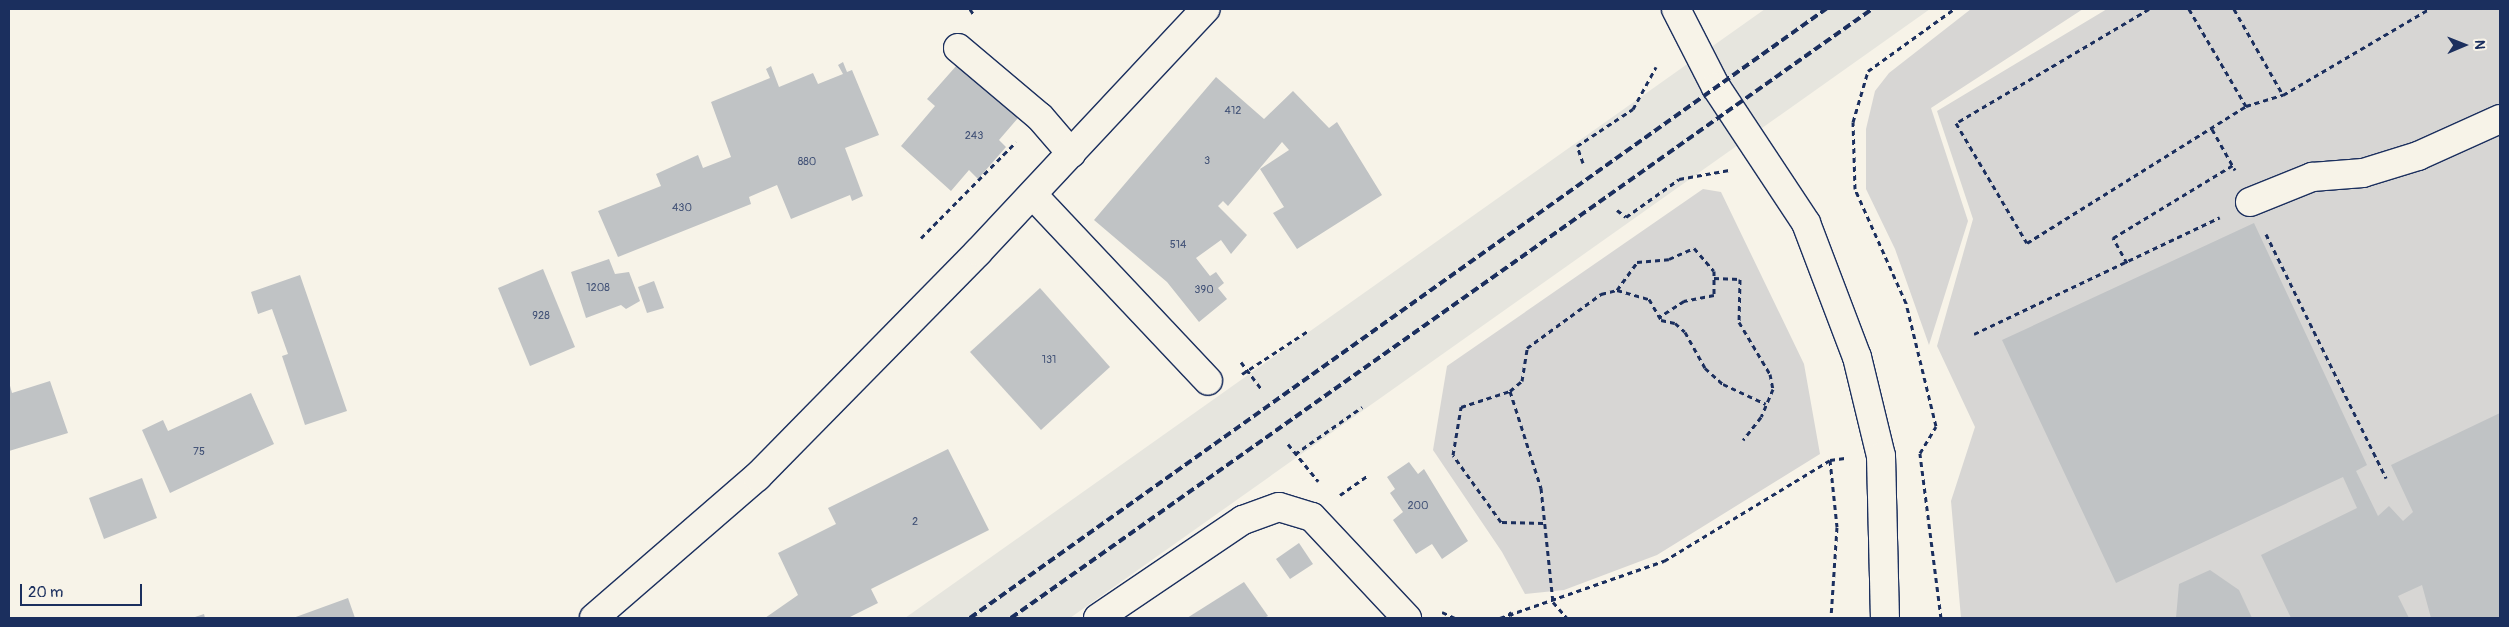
<!DOCTYPE html>
<style>
body{margin:0}
#map{position:relative;width:2509px;height:627px;overflow:hidden;background:#f7f3e8;font-family:Pangolin,sans-serif}
div>[style]{position:absolute}
.built>*{inset:0;background:#e6e5de}
.green>*{inset:0;background:#d7d6d4}
.building>*{inset:0;background:#c0c3c5}
.path>*{height:3px;margin-top:-1.5px;transform-origin:0;background:repeating-linear-gradient(90deg,#1b2f5e 0 5px,transparent 0 9px)}
.roads{filter:drop-shadow(1px 0 #1b2f5e) drop-shadow(-1px 0 #1b2f5e) drop-shadow(0 1px #1b2f5e) drop-shadow(0 -1px #1b2f5e)}
.minor>*{height:28px;margin:-14px;padding:0 14px;transform-origin:14px;border-radius:14px;background:#f7f3e8}
.major>*{height:28px;margin:-14px;padding:0 14px;transform-origin:14px;border-radius:14px;background:#f7f3e8}
.rail>*{height:4px;margin-top:-2px;transform-origin:0;background:repeating-linear-gradient(90deg,#1b2f5e 0 8px,transparent 0 12px)}
span{translate:-50% -50%;white-space:nowrap;text-align:center;line-height:1.15;-webkit-text-stroke:4.5px #f7f3e8;paint-order:stroke}
.number-label{font-size:11px;color:#445478}
.number-label span{-webkit-text-stroke-width:0}
.frame{position:absolute;inset:0;border:10px solid #1b2f5e;pointer-events:none}
.north{position:absolute;left:2439px;top:20px;width:50px;height:50px;-webkit-text-stroke:4px #f7f3e8;paint-order:stroke;rotate:89deg;font-size:14px;font-weight:700;line-height:20px;text-align:center;color:#1b2f5e}
.north::after{content:'';display:block;margin:auto;width:18px;height:22px;background:#1b2f5e;clip-path:polygon(50% 0,100% 100%,50% 72%,0 100%)}
.scale{position:absolute;left:20px;top:584px;width:122px;height:22px;box-sizing:border-box;border:2px solid #1b2f5e;border-top:0;padding-left:6px;font-size:15px;line-height:18px;white-space:nowrap;color:#1b2f5e;-webkit-text-stroke:4px #f7f3e8;paint-order:stroke}
</style>
<div id="map">
<div class="built">
<i style="clip-path:polygon(1765px 9px,1930px 9px,1070px 618px,905px 618px)"></i>
</div>
<div class="green">
<i style="clip-path:polygon(1971px 9px,2083px 9px,1931px 108px,1968px 221px,1929px 345px,1895px 249px,1866px 189px,1866px 129px,1875px 91px,1889px 73px)"></i>
<i style="clip-path:polygon(2107px 9px,2500px 9px,2500px 618px,1961px 618px,1951px 501px,1975px 427px,1937px 346px,1973px 219px,1937px 111px)"></i>
<i style="clip-path:polygon(1703px 189px,1721px 192px,1804px 364px,1820px 454px,1657px 555px,1564px 590px,1525px 594px,1502px 552px,1433px 450px,1447px 366px)"></i>
</div>
<div class="building">
<i style="clip-path:polygon(843px 62px,847px 72px,852px 70px,879px 135px,845px 148px,863px 196px,852px 201px,850px 195px,791px 219px,777px 185px,749px 197px,751px 204px,618px 257px,598px 211px,661px 186px,656px 174px,698px 155px,703px 168px,731px 157px,711px 102px,770px 78px,766px 69px,771px 66px,779px 87px,813px 73px,818px 84px,843px 74px,838px 65px)"></i>
<i style="clip-path:polygon(957px 65px,1018px 118px,999px 140px,1006px 147px,978px 179px,969px 170px,951px 191px,901px 146px,935px 106px,927px 99px)"></i>
<i style="clip-path:polygon(1216px 77px,1264px 119px,1293px 91px,1329px 128px,1337px 122px,1382px 195px,1297px 249px,1273px 213px,1284px 207px,1260px 169px,1289px 150px,1282px 142px,1228px 206px,1223px 201px,1218px 206px,1247px 235px,1231px 254px,1221px 240px,1196px 258px,1210px 276px,1216px 272px,1224px 283px,1218px 288px,1227px 299px,1199px 322px,1167px 282px,1094px 220px)"></i>
<i style="clip-path:polygon(2254px 223px,2367px 465px,2356px 471px,2378px 516px,2389px 506px,2403px 521px,2413px 512px,2391px 465px,2500px 413px,2500px 618px,2431px 618px,2422px 585px,2398px 596px,2409px 618px,2291px 618px,2261px 555px,2357px 508px,2343px 477px,2116px 583px,2002px 340px)"></i>
<i style="clip-path:polygon(609px 259px,615px 274px,629px 272px,640px 301px,626px 309px,621px 305px,586px 318px,571px 272px)"></i>
<i style="clip-path:polygon(543px 269px,575px 347px,530px 366px,498px 288px)"></i>
<i style="clip-path:polygon(300px 275px,347px 411px,305px 425px,282px 356px,288px 354px,272px 309px,258px 314px,251px 292px)"></i>
<i style="clip-path:polygon(654px 281px,664px 308px,647px 313px,638px 287px)"></i>
<i style="clip-path:polygon(1040px 288px,1110px 367px,1041px 430px,970px 352px)"></i>
<i style="clip-path:polygon(50px 381px,68px 433px,9px 451px,9px 382px,12px 393px)"></i>
<i style="clip-path:polygon(251px 393px,274px 444px,170px 493px,142px 430px,163px 420px,168px 431px)"></i>
<i style="clip-path:polygon(948px 449px,989px 530px,871px 589px,878px 603px,848px 618px,765px 618px,798px 595px,778px 553px,836px 524px,828px 508px)"></i>
<i style="clip-path:polygon(1409px 462px,1418px 474px,1424px 469px,1468px 541px,1442px 559px,1432px 544px,1416px 554px,1393px 520px,1403px 512px,1390px 493px,1395px 489px,1387px 477px)"></i>
<i style="clip-path:polygon(142px 478px,157px 518px,104px 539px,89px 498px)"></i>
<i style="clip-path:polygon(1299px 543px,1313px 564px,1290px 579px,1276px 559px)"></i>
<i style="clip-path:polygon(2210px 570px,2239px 590px,2252px 618px,2176px 618px,2179px 584px)"></i>
<i style="clip-path:polygon(1244px 582px,1268px 616px,1264px 618px,1187px 618px)"></i>
<i style="clip-path:polygon(348px 598px,355px 618px,293px 618px)"></i>
<i style="clip-path:polygon(204px 614px,205px 618px,192px 618px)"></i>
</div>
<div class="path">
<i style="left:970px;top:9px;width:7px;rotate:56deg"></i>
<i style="left:2149px;top:9px;width:224px;rotate:149.4deg"></i>
<i style="left:1956px;top:123px;width:139px;rotate:59.4deg"></i>
<i style="left:2027px;top:243px;width:258px;rotate:-32deg"></i>
<i style="left:2246px;top:106px;width:39px;rotate:-17deg"></i>
<i style="left:2283px;top:95px;width:169px;rotate:-30.5deg"></i>
<i style="left:2189px;top:9px;width:113px;rotate:59.6deg"></i>
<i style="left:2234px;top:9px;width:99px;rotate:60.3deg"></i>
<i style="left:2212px;top:129px;width:47px;rotate:60.7deg"></i>
<i style="left:1583px;top:163px;width:18px;rotate:-109deg"></i>
<i style="left:1577px;top:146px;width:67px;rotate:-33.5deg"></i>
<i style="left:1633px;top:109px;width:48px;rotate:-61.3deg"></i>
<i style="left:1617px;top:210px;width:11px;rotate:38deg"></i>
<i style="left:1626px;top:217px;width:65px;rotate:-35.6deg"></i>
<i style="left:1679px;top:179px;width:51px;rotate:-10.2deg"></i>
<i style="left:2266px;top:234px;width:272px;rotate:63.8deg"></i>
<i style="left:921px;top:238px;width:135px;rotate:-45.3deg"></i>
<i style="left:2127px;top:263px;width:29px;rotate:-119deg"></i>
<i style="left:2113px;top:238px;width:140px;rotate:-31.3deg"></i>
<i style="left:1714px;top:278px;width:26px;rotate:2deg"></i>
<i style="left:1740px;top:279px;width:43px;rotate:91.3deg"></i>
<i style="left:1739px;top:322px;width:61px;rotate:59.2deg"></i>
<i style="left:1770px;top:374px;width:15px;rotate:79deg"></i>
<i style="left:1773px;top:389px;width:30px;rotate:113deg"></i>
<i style="left:1761px;top:417px;width:29px;rotate:128deg"></i>
<i style="left:1617px;top:290px;width:34px;rotate:-54deg"></i>
<i style="left:1637px;top:262px;width:32px;rotate:-5deg"></i>
<i style="left:1669px;top:259px;width:27px;rotate:-24deg"></i>
<i style="left:1694px;top:248px;width:30px;rotate:49deg"></i>
<i style="left:1714px;top:271px;width:24px;rotate:90deg"></i>
<i style="left:1714px;top:295px;width:31px;rotate:169deg"></i>
<i style="left:1684px;top:301px;width:30px;rotate:147deg"></i>
<i style="left:1974px;top:334px;width:272px;rotate:-25.4deg"></i>
<i style="left:1241px;top:362px;width:34px;rotate:53deg"></i>
<i style="left:1242px;top:374px;width:79px;rotate:-33.1deg"></i>
<i style="left:1510px;top:391px;width:102px;rotate:72.3deg"></i>
<i style="left:1541px;top:488px;width:115px;rotate:84deg"></i>
<i style="left:1553px;top:602px;width:21px;rotate:49deg"></i>
<i style="left:1288px;top:444px;width:48px;rotate:51deg"></i>
<i style="left:1295px;top:454px;width:82px;rotate:-35deg"></i>
<i style="left:1830px;top:460px;width:67px;rotate:84deg"></i>
<i style="left:1837px;top:527px;width:91px;rotate:93.8deg"></i>
<i style="left:1340px;top:495px;width:33px;rotate:-35deg"></i>
<i style="left:1543px;top:523px;width:42px;rotate:-178.6deg"></i>
<i style="left:1501px;top:522px;width:82px;rotate:-125.6deg"></i>
<i style="left:1453px;top:455px;width:49px;rotate:-80.5deg"></i>
<i style="left:1461px;top:407px;width:52px;rotate:-18.1deg"></i>
<i style="left:1510px;top:391px;width:16px;rotate:-40deg"></i>
<i style="left:1522px;top:381px;width:33px;rotate:-81deg"></i>
<i style="left:1527px;top:348px;width:92px;rotate:-36.1deg"></i>
<i style="left:1601px;top:294px;width:16px;rotate:-14deg"></i>
<i style="left:1617px;top:290px;width:33px;rotate:16deg"></i>
<i style="left:1649px;top:299px;width:24px;rotate:60deg"></i>
<i style="left:1661px;top:320px;width:14px;rotate:12deg"></i>
<i style="left:1675px;top:323px;width:13px;rotate:42deg"></i>
<i style="left:1685px;top:332px;width:41px;rotate:60.9deg"></i>
<i style="left:1705px;top:368px;width:24px;rotate:42deg"></i>
<i style="left:1723px;top:384px;width:47px;rotate:24.9deg"></i>
<i style="left:1442px;top:612px;width:14px;rotate:25deg"></i>
<i style="left:1509px;top:612px;width:9px;rotate:41deg"></i>
<i style="left:1500px;top:618px;width:174px;rotate:-19.2deg"></i>
<i style="left:1664px;top:561px;width:194px;rotate:-31.3deg"></i>
<i style="left:1830px;top:460px;width:15px;rotate:-8deg"></i>
<i style="left:1941px;top:618px;width:166px;rotate:-97.3deg"></i>
<i style="left:1920px;top:453px;width:31px;rotate:-59deg"></i>
<i style="left:1936px;top:426px;width:127px;rotate:-103.7deg"></i>
<i style="left:1906px;top:303px;width:125px;rotate:-114.1deg"></i>
<i style="left:1855px;top:189px;width:67px;rotate:-91.7deg"></i>
<i style="left:1853px;top:122px;width:53px;rotate:-73.6deg"></i>
<i style="left:1868px;top:71px;width:106px;rotate:-35.8deg"></i>
</div>
<div class="roads">
<div class="minor">
<i style="left:1676px;top:9px;width:88px;rotate:62.9deg"></i>
<i style="left:1716px;top:87px;width:163px;rotate:56.5deg"></i>
<i style="left:1806px;top:223px;width:143px;rotate:69.2deg"></i>
<i style="left:1857px;top:357px;width:102px;rotate:76.4deg"></i>
<i style="left:1881px;top:456px;width:162px;rotate:88.6deg"></i>
<i style="left:958px;top:48px;width:107px;rotate:40.1deg"></i>
<i style="left:1040px;top:117px;width:48px;rotate:49.3deg"></i>
<i style="left:1033px;top:195px;width:255px;rotate:46.7deg"></i>
<i style="left:2250px;top:202px;width:67px;rotate:-22deg"></i>
<i style="left:2312px;top:177px;width:51px;rotate:-4.5deg"></i>
<i style="left:2363px;top:173px;width:58px;rotate:-17.2deg"></i>
<i style="left:2418px;top:156px;width:90px;rotate:-24.3deg"></i>
<i style="left:1098px;top:618px;width:175px;rotate:-34.1deg"></i>
<i style="left:1243px;top:520px;width:38px;rotate:-20deg"></i>
<i style="left:1279px;top:507px;width:34px;rotate:17deg"></i>
<i style="left:1312px;top:517px;width:139px;rotate:46.8deg"></i>
</div>
<div class="major">
<i style="left:594px;top:618px;width:216px;rotate:-40.9deg"></i>
<i style="left:757px;top:477px;width:315px;rotate:-45.5deg"></i>
<i style="left:978px;top:252px;width:333px;rotate:-46.9deg"></i>
</div>
</div>
<div class="rail">
<i style="left:970px;top:618px;width:1051px;rotate:-35.43deg"></i>
<i style="left:1011px;top:618px;width:1055px;rotate:-35.27deg"></i>
</div>
<div class="number-label">
<span style="left:1233px;top:111px">412</span>
<span style="left:974px;top:136px">243</span>
<span style="left:1207px;top:161px">3</span>
<span style="left:807px;top:162px">880</span>
<span style="left:682px;top:208px">430</span>
<span style="left:1178px;top:245px">514</span>
<span style="left:598px;top:288px">1208</span>
<span style="left:1204px;top:290px">390</span>
<span style="left:541px;top:316px">928</span>
<span style="left:1049px;top:360px">131</span>
<span style="left:199px;top:452px">75</span>
<span style="left:1418px;top:506px">200</span>
<span style="left:915px;top:522px">2</span>
</div>
<div class="frame"></div>
<div class="north">N</div>
<div class="scale">20 m</div>
</div>
